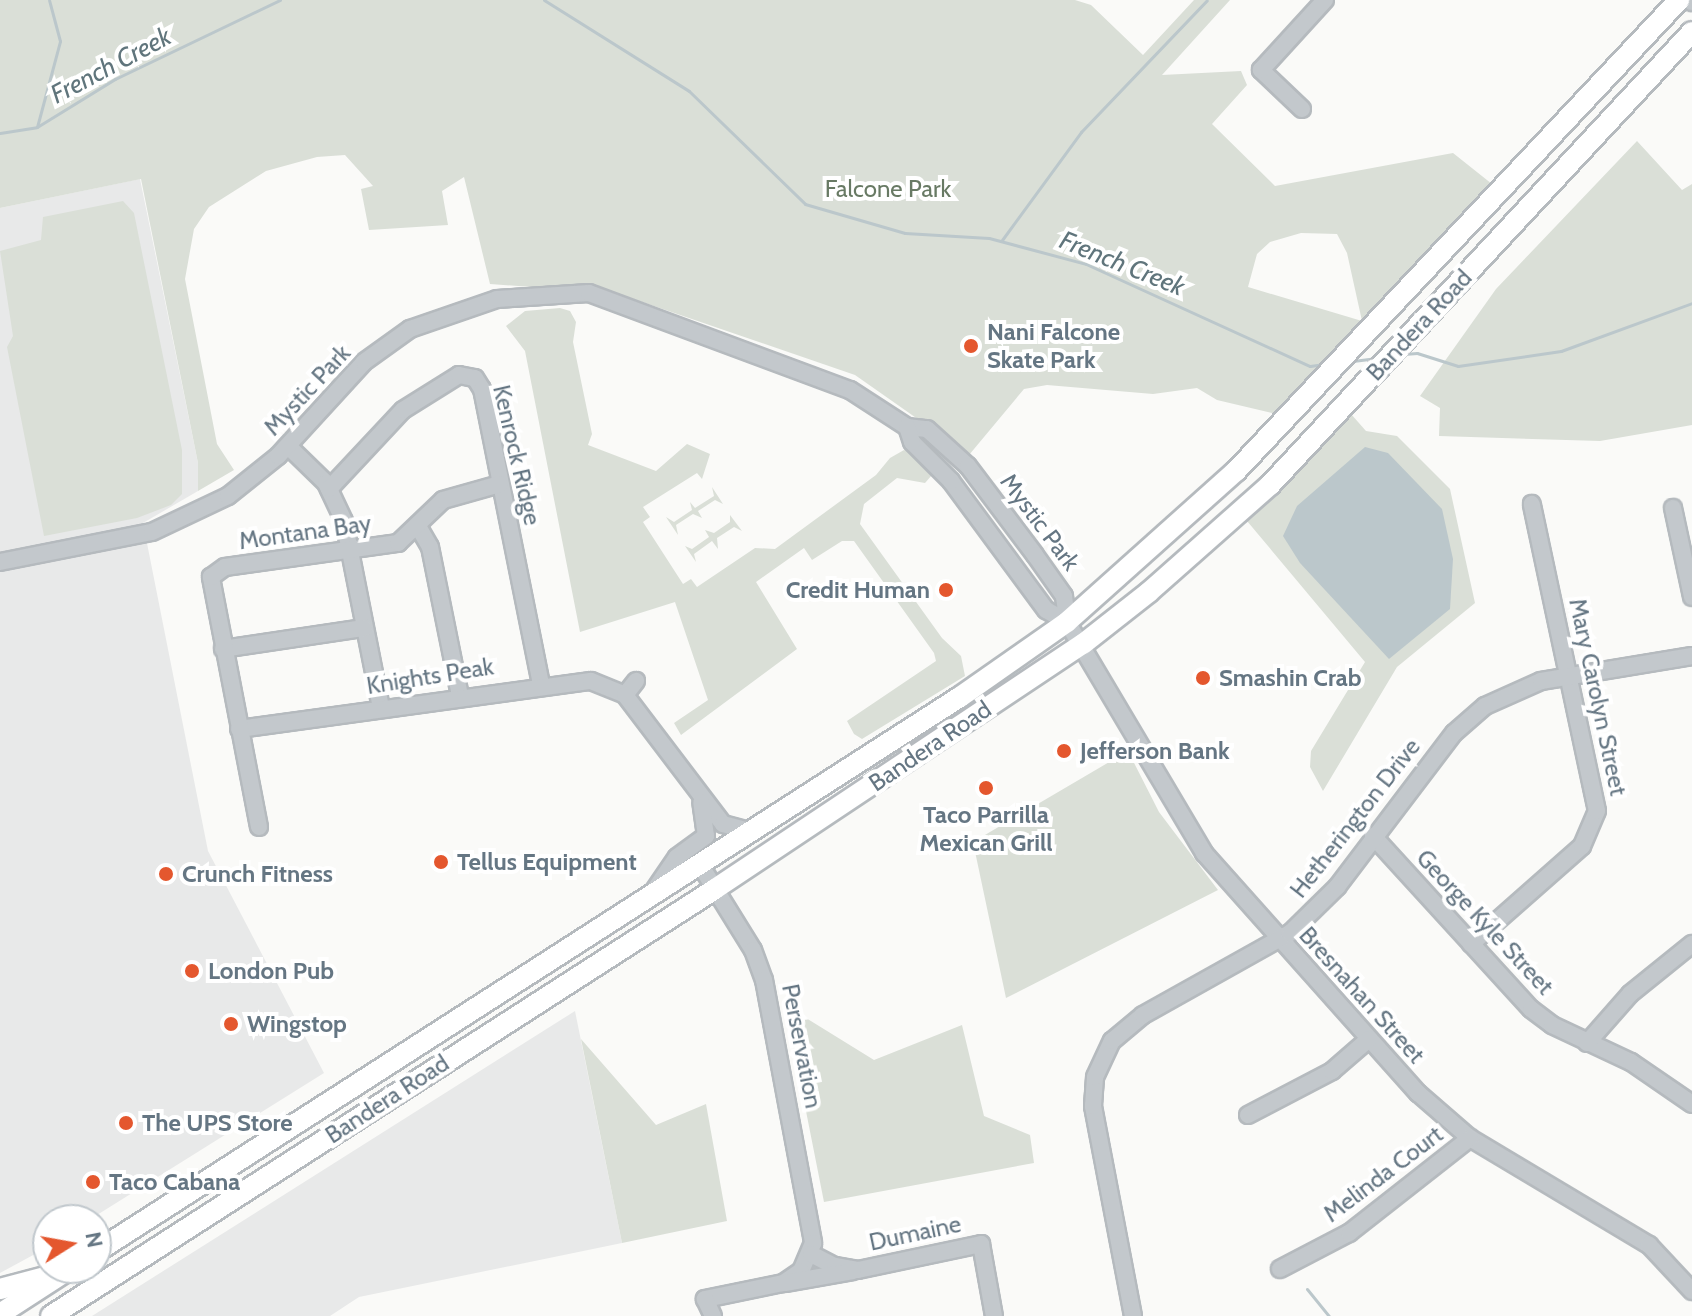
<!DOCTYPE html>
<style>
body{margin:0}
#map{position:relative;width:1692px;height:1316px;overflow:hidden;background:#fafaf8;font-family:Cabin,sans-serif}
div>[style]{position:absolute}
.built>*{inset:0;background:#e8e9e9}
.green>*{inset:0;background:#dadfd7}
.water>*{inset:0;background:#bbc7cb}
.stream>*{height:3px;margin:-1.5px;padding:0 1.5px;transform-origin:1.5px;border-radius:1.5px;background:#bbc7cb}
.roads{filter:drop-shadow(2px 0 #b5babe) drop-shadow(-2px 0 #b5babe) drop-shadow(0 2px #b5babe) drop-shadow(0 -2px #b5babe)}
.minor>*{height:16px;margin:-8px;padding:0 8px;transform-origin:8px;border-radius:8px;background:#c3c8cc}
.major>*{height:20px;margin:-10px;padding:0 10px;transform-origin:10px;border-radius:10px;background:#fff}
.dots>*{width:22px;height:22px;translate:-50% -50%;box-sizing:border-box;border:4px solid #fff;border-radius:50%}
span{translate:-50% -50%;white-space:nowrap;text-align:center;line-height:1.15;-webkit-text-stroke:8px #fff;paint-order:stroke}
.park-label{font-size:24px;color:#687a64}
.street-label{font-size:24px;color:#657683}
.poi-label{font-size:24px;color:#657683;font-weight:700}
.left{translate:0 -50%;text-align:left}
.right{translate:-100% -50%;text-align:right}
.water-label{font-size:26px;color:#60757c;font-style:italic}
.north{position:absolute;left:32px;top:1204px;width:80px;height:80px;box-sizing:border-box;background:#fff;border:2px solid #c1c8cd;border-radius:50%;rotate:79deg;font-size:22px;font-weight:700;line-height:32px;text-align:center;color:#657683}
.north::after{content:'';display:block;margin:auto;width:28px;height:36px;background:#e4572e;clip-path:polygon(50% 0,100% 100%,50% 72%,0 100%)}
</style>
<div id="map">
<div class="built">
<i style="clip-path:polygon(140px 179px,198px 463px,198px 491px,143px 523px,208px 851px,324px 1073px,89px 1220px,48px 1220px,48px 1247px,0 1273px,0 208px)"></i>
<i style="clip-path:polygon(575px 1011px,622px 1243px,359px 1297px,330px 1316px,92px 1316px)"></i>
</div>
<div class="green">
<i style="clip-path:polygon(evenodd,0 0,1075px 0,1091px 5px,1143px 55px,1194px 0,1230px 0,1162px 75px,1241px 71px,1247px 85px,1212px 124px,1275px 186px,1453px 153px,1492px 184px,1276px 414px,1217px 400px,1197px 388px,1153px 394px,1047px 385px,1024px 389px,969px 455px,855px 375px,616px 293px,490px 284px,464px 177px,442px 191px,448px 225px,369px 230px,361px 189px,373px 186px,345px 155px,317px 157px,266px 171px,209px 207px,194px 229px,185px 279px,217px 444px,234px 470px,198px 491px,198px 463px,141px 179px,0 208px,0 0,1301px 233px,1337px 234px,1347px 253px,1362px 321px,1248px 287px,1257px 254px,1270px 242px,1301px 233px)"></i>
<i style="clip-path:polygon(1637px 141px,1682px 190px,1692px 184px,1692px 425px,1600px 441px,1439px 436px,1440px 408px,1420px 396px,1496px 289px)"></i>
<i style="clip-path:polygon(123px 201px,134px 213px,182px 450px,182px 494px,171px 505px,137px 518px,44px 536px,7px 347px,13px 336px,0 251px,41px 240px,43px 217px)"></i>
<i style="clip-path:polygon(560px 308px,570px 311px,576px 322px,573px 342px,592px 434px,588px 445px,656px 471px,687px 444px,710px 454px,702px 479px,697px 473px,643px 507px,650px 517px,643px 522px,683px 584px,691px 579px,697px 587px,755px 548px,775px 549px,876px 475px,890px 458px,904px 450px,911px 453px,932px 475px,925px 483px,897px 478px,864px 504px,860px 524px,942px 638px,961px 656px,965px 676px,862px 739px,854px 734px,847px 721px,936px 661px,934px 653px,854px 541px,842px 541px,812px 560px,804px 548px,756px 582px,797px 649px,681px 735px,674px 723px,708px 700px,675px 602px,580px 632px,525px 351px,506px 326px,525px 311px)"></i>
<i style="clip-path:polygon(1351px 414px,1366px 431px,1397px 436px,1450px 489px,1475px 603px,1397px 667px,1323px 791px,1310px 767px,1311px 751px,1365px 662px,1247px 521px)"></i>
<i style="clip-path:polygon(712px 487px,723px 504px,715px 500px,698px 511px,702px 518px,693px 514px,676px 525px,678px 535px,666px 517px,674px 522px,692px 510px,690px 502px,695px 508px,714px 496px)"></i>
<i style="clip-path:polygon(730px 515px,742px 531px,734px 527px,717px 538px,718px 549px,712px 541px,694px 554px,696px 562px,685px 546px,692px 549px,709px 537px,705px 530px,714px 533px,730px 522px)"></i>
<i style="clip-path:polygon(1128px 751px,1159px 812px,1218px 890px,1006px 998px,973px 842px)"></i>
<i style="clip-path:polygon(785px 1005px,874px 1060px,962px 1025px,984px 1116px,1030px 1135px,1034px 1163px,824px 1202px)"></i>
<i style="clip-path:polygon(581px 1039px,656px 1125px,706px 1104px,727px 1221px,622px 1243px)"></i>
</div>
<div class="water">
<i style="clip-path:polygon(1365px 447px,1388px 453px,1442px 509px,1453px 559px,1450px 609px,1389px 659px,1300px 563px,1283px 536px,1297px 506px)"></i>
</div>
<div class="stream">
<i style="left:544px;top:0;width:171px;rotate:32.1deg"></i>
<i style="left:689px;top:91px;width:162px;rotate:44.2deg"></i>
<i style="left:805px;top:204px;width:104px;rotate:16.2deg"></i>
<i style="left:905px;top:233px;width:84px;rotate:3.4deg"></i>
<i style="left:989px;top:238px;width:100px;rotate:15deg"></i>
<i style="left:1086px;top:264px;width:246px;rotate:24.5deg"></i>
<i style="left:1310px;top:366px;width:15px;rotate:-8deg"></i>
<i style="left:37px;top:127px;width:89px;rotate:-75deg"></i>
<i style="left:60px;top:41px;width:42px;rotate:-105deg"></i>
<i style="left:0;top:133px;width:37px;rotate:-9deg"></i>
<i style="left:37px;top:127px;width:92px;rotate:-31.6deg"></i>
<i style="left:115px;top:79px;width:183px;rotate:-25.6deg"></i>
<i style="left:1002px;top:240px;width:134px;rotate:-53.8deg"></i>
<i style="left:1081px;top:132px;width:182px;rotate:-46.3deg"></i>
<i style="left:1404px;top:354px;width:13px;rotate:-4deg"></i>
<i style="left:1417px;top:353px;width:43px;rotate:17.6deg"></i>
<i style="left:1458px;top:366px;width:104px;rotate:-8.3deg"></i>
<i style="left:1561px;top:351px;width:140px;rotate:-20.1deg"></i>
<i style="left:1353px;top:361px;width:24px;rotate:-7deg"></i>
<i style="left:1307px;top:1289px;width:35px;rotate:51deg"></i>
</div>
<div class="roads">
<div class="minor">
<i style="left:1690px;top:0;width:3px;rotate:45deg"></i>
<i style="left:1302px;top:109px;width:57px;rotate:-136.4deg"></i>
<i style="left:1261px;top:70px;width:95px;rotate:-47.6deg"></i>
<i style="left:288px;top:446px;width:53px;rotate:44.2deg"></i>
<i style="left:326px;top:483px;width:42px;rotate:64.7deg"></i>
<i style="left:344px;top:521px;width:191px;rotate:78.8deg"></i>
<i style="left:329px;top:489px;width:108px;rotate:-46.9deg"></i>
<i style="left:403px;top:410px;width:66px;rotate:-32deg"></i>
<i style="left:459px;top:375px;width:16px;rotate:11deg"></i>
<i style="left:475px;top:378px;width:13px;rotate:58deg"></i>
<i style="left:482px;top:389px;width:301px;rotate:78.7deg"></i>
<i style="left:1673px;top:508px;width:91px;rotate:77.9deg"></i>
<i style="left:419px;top:528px;width:22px;rotate:60deg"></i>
<i style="left:430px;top:547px;width:152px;rotate:78.6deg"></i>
<i style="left:0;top:562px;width:155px;rotate:-11.2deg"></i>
<i style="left:152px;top:532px;width:84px;rotate:-25.3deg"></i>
<i style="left:228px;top:496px;width:64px;rotate:-38.7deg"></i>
<i style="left:278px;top:456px;width:127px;rotate:-47.5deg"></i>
<i style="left:364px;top:362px;width:57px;rotate:-35.7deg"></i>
<i style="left:410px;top:329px;width:92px;rotate:-19deg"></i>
<i style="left:497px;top:299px;width:92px;rotate:-3.7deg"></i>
<i style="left:589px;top:293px;width:278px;rotate:20.4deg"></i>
<i style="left:850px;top:390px;width:68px;rotate:33deg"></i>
<i style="left:907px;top:427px;width:20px;rotate:6deg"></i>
<i style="left:927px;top:429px;width:55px;rotate:42.1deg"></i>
<i style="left:968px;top:466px;width:111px;rotate:53deg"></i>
<i style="left:1035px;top:555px;width:50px;rotate:54.7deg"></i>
<i style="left:1064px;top:596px;width:26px;rotate:83deg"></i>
<i style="left:1067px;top:622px;width:24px;rotate:-150deg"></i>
<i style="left:1046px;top:610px;width:160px;rotate:-126.4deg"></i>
<i style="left:951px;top:481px;width:55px;rotate:-135deg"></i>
<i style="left:912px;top:442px;width:16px;rotate:-108deg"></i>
<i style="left:1067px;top:622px;width:269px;rotate:59.3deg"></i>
<i style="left:1204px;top:853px;width:322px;rotate:48.3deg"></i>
<i style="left:1418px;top:1093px;width:69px;rotate:40.9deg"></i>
<i style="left:1470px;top:1138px;width:209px;rotate:30.9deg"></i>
<i style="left:1649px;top:1245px;width:63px;rotate:46.9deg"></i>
<i style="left:223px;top:649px;width:143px;rotate:-8.5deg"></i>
<i style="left:625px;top:695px;width:18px;rotate:-52deg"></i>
<i style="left:239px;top:729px;width:355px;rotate:-7.8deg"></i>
<i style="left:591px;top:681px;width:37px;rotate:22deg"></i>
<i style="left:625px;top:695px;width:162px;rotate:52.8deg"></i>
<i style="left:723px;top:824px;width:28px;rotate:15deg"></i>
<i style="left:259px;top:827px;width:255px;rotate:-100.9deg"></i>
<i style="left:211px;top:577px;width:17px;rotate:-36deg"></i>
<i style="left:225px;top:567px;width:175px;rotate:-7.9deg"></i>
<i style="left:398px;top:543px;width:62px;rotate:-43.7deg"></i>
<i style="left:443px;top:500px;width:59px;rotate:-15.7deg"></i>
<i style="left:1373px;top:836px;width:234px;rotate:47.6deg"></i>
<i style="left:1531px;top:1009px;width:26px;rotate:37deg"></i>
<i style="left:1552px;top:1025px;width:87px;rotate:25.1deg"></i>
<i style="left:1631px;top:1062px;width:74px;rotate:34.5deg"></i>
<i style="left:699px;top:863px;width:102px;rotate:58.2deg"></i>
<i style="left:753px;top:950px;width:32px;rotate:70deg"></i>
<i style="left:764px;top:980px;width:268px;rotate:79.4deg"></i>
<i style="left:813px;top:1243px;width:30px;rotate:113deg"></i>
<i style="left:801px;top:1271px;width:22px;rotate:146deg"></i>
<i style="left:783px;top:1283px;width:80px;rotate:168.4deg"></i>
<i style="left:705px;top:1299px;width:19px;rotate:65deg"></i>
<i style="left:653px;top:892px;width:42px;rotate:-55.6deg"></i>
<i style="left:677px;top:857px;width:36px;rotate:-36deg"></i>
<i style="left:706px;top:836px;width:34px;rotate:-98deg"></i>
<i style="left:1471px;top:944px;width:148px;rotate:-41.4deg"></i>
<i style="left:1582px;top:846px;width:38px;rotate:-67deg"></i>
<i style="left:1597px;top:811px;width:314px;rotate:-102deg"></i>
<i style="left:1587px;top:1043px;width:65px;rotate:-48.7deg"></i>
<i style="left:1630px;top:994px;width:80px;rotate:-38.9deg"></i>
<i style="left:1248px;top:1115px;width:95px;rotate:-27.6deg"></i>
<i style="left:1332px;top:1071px;width:49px;rotate:-40.9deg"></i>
<i style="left:811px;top:1254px;width:27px;rotate:27deg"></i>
<i style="left:835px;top:1266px;width:23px;rotate:10deg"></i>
<i style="left:858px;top:1270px;width:126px;rotate:-11.9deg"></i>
<i style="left:981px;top:1244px;width:73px;rotate:79.8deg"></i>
<i style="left:1280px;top:1269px;width:78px;rotate:-27.6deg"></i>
<i style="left:1349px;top:1233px;width:154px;rotate:-38.1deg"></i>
<i style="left:785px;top:1283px;width:69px;rotate:-10deg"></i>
<i style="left:1133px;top:1316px;width:214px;rotate:-100.8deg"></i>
<i style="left:1093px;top:1106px;width:29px;rotate:-86deg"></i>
<i style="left:1095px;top:1077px;width:40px;rotate:-65deg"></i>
<i style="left:1112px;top:1041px;width:40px;rotate:-40deg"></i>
<i style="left:1143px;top:1015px;width:168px;rotate:-29.2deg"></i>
<i style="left:1290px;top:933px;width:66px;rotate:-44.4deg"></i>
<i style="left:1337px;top:887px;width:193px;rotate:-52.8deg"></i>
<i style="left:1454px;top:733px;width:41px;rotate:-41.1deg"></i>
<i style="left:1485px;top:706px;width:61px;rotate:-24.1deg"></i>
<i style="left:1541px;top:681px;width:153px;rotate:-9.4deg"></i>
</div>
<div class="major">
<i style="left:96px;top:1252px;width:1027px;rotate:-32.72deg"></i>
<i style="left:960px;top:697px;width:131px;rotate:-35deg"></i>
<i style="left:1067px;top:622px;width:227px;rotate:-41.8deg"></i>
<i style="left:1236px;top:471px;width:647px;rotate:-46.75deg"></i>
<i style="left:0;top:1289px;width:47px;rotate:-14.9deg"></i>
<i style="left:0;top:1314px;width:85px;rotate:-32.9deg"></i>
<i style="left:51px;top:1316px;width:789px;rotate:-32.74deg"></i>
<i style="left:715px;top:889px;width:442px;rotate:-33.7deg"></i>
<i style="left:1083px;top:644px;width:84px;rotate:-38.2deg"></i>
<i style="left:1149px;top:592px;width:162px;rotate:-41.5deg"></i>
<i style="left:1270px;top:485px;width:619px;rotate:-47.03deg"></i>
</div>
</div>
<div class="dots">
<i style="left:971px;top:346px;background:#e4572e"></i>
<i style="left:946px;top:590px;background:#e4572e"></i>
<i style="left:1203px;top:678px;background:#e4572e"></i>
<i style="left:1064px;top:751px;background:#e4572e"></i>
<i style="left:986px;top:788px;background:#e4572e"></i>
<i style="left:441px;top:862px;background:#e4572e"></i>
<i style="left:166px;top:874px;background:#e4572e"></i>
<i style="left:192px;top:971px;background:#e4572e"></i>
<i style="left:231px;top:1024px;background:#e4572e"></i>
<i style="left:126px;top:1123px;background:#e4572e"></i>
<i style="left:93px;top:1182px;background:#e4572e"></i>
</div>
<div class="park-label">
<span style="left:888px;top:189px">Falcone Park</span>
</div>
<div class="street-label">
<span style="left:1419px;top:325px;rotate:-47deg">Bandera Road</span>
<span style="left:307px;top:390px;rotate:-47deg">Mystic Park</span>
<span style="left:517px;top:455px;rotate:77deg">Kenrock Ridge</span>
<span style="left:1040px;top:522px;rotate:53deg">Mystic Park</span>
<span style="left:305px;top:532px;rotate:-8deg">Montana Bay</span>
<span style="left:430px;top:676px;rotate:-9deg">Knights Peak</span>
<span style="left:1598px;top:697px;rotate:78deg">Mary Carolyn Street</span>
<span style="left:930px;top:746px;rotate:-34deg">Bandera Road</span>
<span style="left:1355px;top:818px;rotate:-52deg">Hetherington Drive</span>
<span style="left:1485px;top:922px;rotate:47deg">George Kyle Street</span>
<span style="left:1362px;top:995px;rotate:48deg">Bresnahan Street</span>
<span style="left:802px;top:1046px;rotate:79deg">Perservation</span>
<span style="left:387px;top:1099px;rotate:-33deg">Bandera Road</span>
<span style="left:1383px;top:1174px;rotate:-37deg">Melinda Court</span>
<span style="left:915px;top:1233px;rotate:-12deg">Dumaine</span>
</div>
<div class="poi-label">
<span class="left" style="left:987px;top:346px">Nani Falcone<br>Skate Park</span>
<span class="right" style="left:930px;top:590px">Credit Human</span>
<span class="left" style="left:1219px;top:678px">Smashin Crab</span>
<span class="left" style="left:1080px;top:751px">Jefferson Bank</span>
<span style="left:986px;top:829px">Taco Parrilla<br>Mexican Grill</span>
<span class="left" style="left:457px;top:862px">Tellus Equipment</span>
<span class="left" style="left:182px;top:874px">Crunch Fitness</span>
<span class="left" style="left:208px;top:971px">London Pub</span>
<span class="left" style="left:247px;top:1024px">Wingstop</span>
<span class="left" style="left:142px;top:1123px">The UPS Store</span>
<span class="left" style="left:109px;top:1182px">Taco Cabana</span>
</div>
<div class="water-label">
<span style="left:111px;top:66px;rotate:-28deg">French Creek</span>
<span style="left:1122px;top:264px;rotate:22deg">French Creek</span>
</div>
<div class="north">N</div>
</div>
